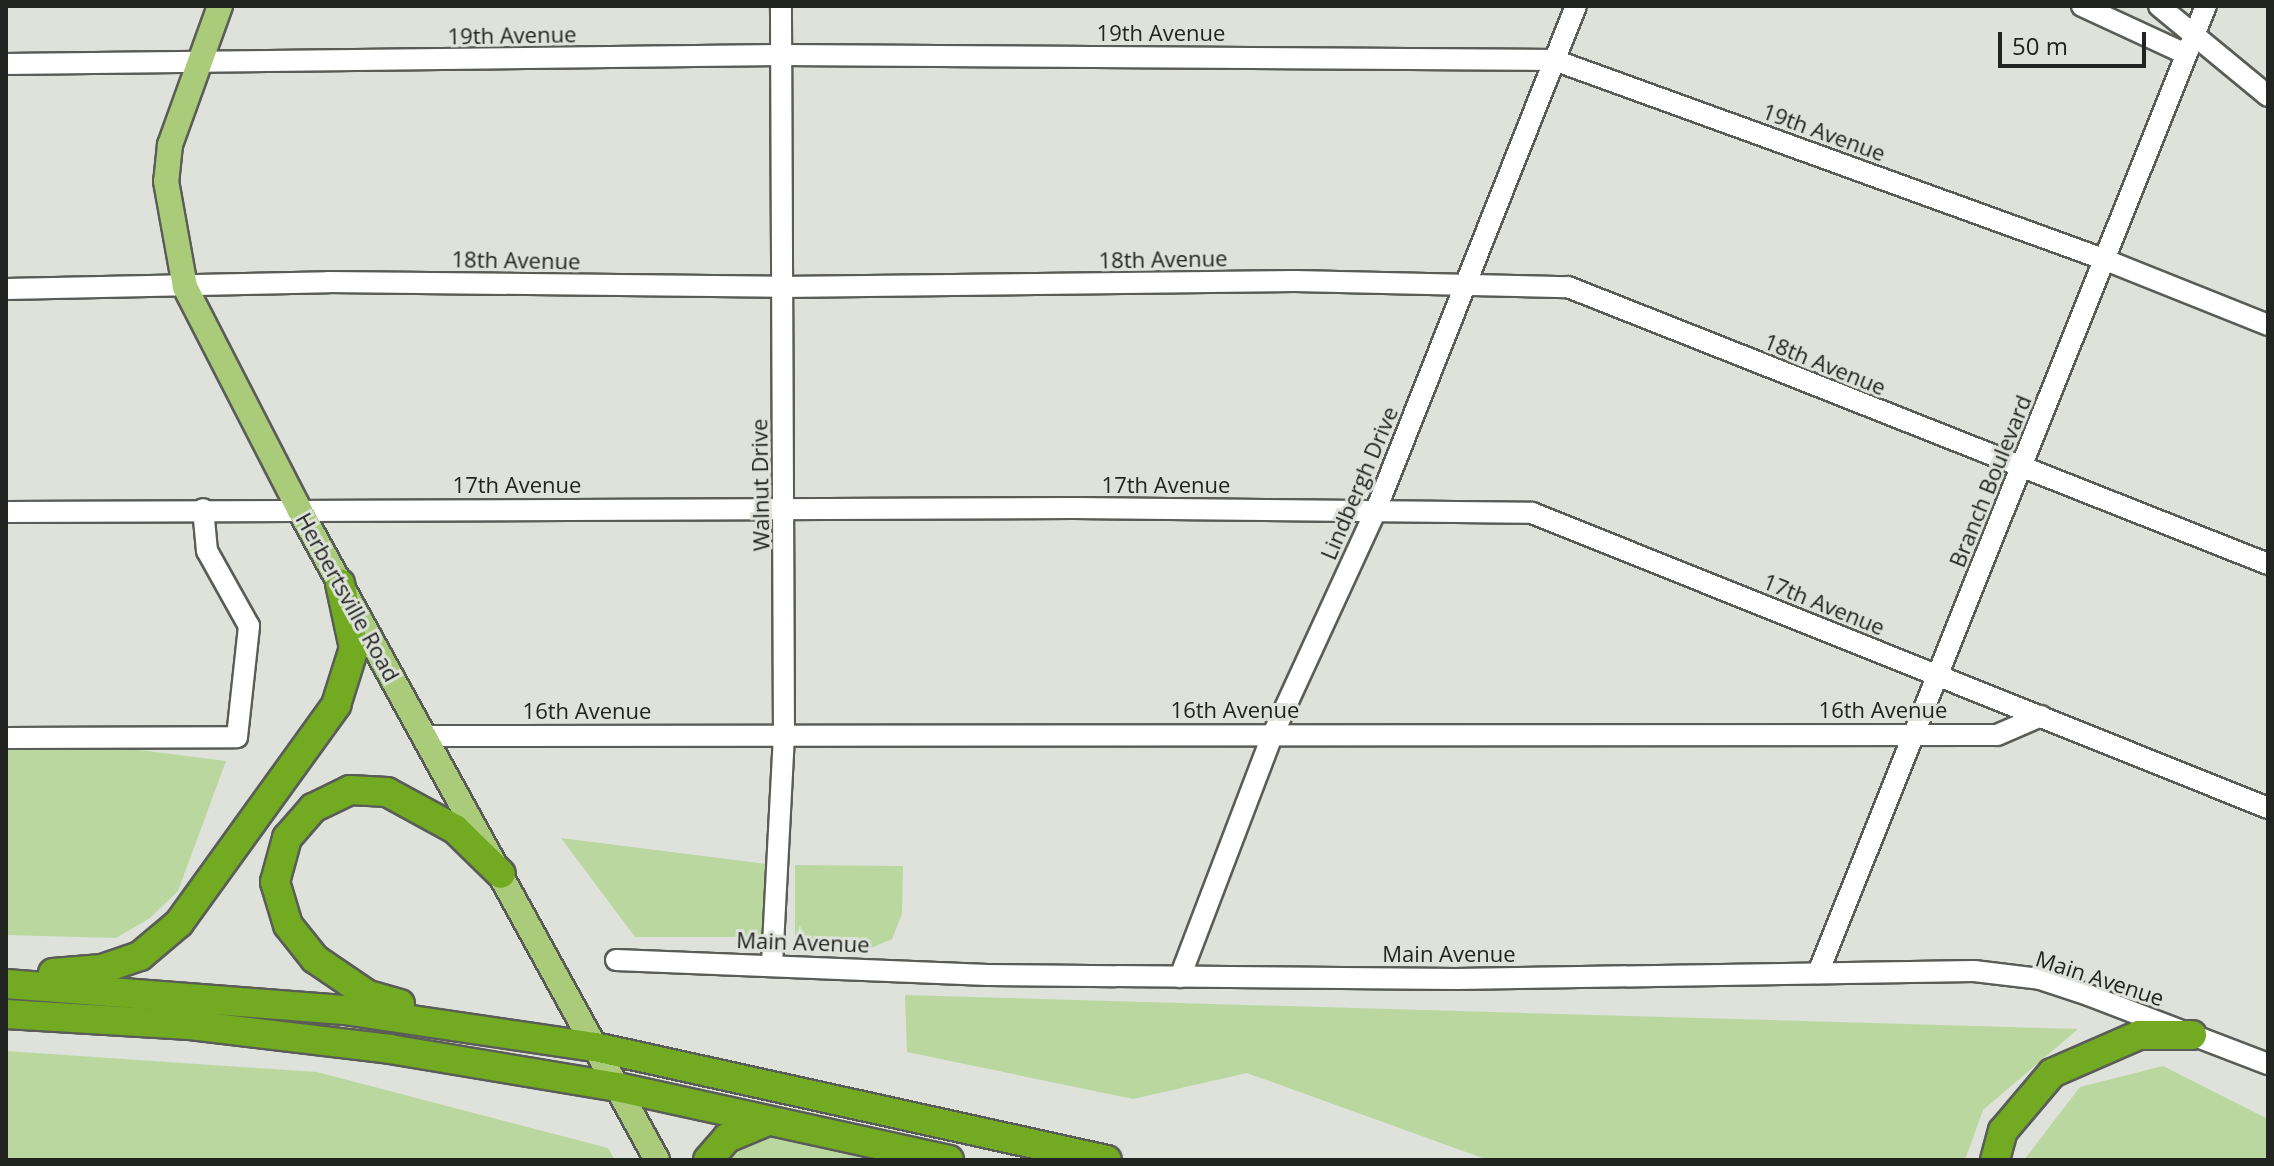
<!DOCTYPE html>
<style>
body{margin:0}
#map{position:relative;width:2274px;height:1166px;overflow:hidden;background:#dee2db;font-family:"Open Sans",sans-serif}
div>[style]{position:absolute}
.green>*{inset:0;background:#bad7a0}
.roads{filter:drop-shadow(2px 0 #5a5d57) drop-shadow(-2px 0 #5a5d57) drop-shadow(0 2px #5a5d57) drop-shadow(0 -2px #5a5d57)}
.minor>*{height:20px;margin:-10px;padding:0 10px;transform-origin:10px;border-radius:10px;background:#fff}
.major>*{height:24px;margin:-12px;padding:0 12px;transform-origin:12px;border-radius:12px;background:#aacc7a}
.highway>*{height:28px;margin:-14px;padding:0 14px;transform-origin:14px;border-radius:14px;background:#72aa21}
span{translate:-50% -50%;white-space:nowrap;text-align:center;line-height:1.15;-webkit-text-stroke:6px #dee2db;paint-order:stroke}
.street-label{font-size:22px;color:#222421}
.frame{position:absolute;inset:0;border:8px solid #222421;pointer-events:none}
.scale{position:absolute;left:1998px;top:32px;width:148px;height:36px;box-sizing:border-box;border:4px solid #222421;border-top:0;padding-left:10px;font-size:24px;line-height:28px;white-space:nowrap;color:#222421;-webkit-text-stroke:6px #dee2db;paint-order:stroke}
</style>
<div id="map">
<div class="green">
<i style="clip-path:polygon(6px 733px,226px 761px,178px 891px,150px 918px,116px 938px,6px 935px)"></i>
<i style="clip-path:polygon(561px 838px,766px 864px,766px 937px,635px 937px)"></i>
<i style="clip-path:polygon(795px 865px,903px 866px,902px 914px,892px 939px,871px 948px,805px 944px,795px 935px)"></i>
<i style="clip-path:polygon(905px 995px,2078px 1029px,1983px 1110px,1965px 1160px,1488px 1160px,1247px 1073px,1133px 1099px,907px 1052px)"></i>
<i style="clip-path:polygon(6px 1051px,317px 1072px,608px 1148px,615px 1160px,6px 1160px)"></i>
<i style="clip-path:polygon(2163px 1066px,2268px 1119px,2268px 1160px,2024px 1160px,2080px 1087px)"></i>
<i style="clip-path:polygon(766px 1136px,871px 1160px,719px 1160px)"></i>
</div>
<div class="roads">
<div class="minor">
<i style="left:2082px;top:6px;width:115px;rotate:24.8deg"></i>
<i style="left:2159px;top:6px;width:141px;rotate:39.5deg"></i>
<i style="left:6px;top:64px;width:774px;rotate:-0.67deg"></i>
<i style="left:780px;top:55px;width:774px;rotate:0.37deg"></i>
<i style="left:1554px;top:60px;width:584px;rotate:19.92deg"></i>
<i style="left:2103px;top:259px;width:178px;rotate:21.8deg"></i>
<i style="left:6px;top:289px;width:322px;rotate:-1.2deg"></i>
<i style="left:328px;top:282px;width:453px;rotate:0.6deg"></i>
<i style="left:781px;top:287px;width:514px;rotate:-0.67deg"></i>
<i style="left:1295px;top:281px;width:273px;rotate:1.3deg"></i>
<i style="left:1568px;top:287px;width:753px;rotate:21.59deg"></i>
<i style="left:6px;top:512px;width:1068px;rotate:-0.21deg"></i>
<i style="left:1074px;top:508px;width:458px;rotate:0.6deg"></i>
<i style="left:1532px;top:513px;width:793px;rotate:21.84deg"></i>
<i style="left:425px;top:736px;width:1572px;rotate:-0.04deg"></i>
<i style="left:1997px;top:735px;width:48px;rotate:-23.4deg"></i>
<i style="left:6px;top:738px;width:231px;rotate:-0.2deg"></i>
<i style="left:237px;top:737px;width:112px;rotate:-83.8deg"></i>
<i style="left:249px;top:626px;width:86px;rotate:-119.2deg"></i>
<i style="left:207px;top:551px;width:42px;rotate:-95.4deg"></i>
<i style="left:616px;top:960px;width:372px;rotate:2.3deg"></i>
<i style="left:988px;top:975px;width:468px;rotate:0.5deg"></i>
<i style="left:1456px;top:979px;width:518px;rotate:-0.88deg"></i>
<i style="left:1974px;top:971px;width:66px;rotate:6.9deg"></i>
<i style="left:2040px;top:979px;width:51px;rotate:18.4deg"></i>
<i style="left:2088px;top:995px;width:193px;rotate:21deg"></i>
<i style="left:772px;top:964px;width:229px;rotate:-87deg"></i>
<i style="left:784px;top:735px;width:729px;rotate:-90.24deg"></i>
<i style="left:1818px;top:973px;width:1042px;rotate:-68.14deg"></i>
<i style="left:1180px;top:977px;width:260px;rotate:-69.1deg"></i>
<i style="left:1273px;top:734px;width:247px;rotate:-65.3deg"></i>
<i style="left:1376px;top:510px;width:542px;rotate:-68.36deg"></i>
</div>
<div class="major">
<i style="left:220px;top:6px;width:148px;rotate:109.8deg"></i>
<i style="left:170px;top:145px;width:36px;rotate:96deg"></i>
<i style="left:166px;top:181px;width:108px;rotate:79.8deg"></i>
<i style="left:185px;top:287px;width:250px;rotate:62.8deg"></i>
<i style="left:299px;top:509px;width:743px;rotate:61.19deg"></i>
</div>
<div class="highway">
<i style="left:53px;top:973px;width:49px;rotate:-4.7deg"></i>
<i style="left:102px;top:969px;width:40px;rotate:-18.9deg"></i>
<i style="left:140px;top:956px;width:51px;rotate:-40.2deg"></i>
<i style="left:179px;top:923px;width:269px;rotate:-54.2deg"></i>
<i style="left:336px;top:705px;width:60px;rotate:-72.5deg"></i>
<i style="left:354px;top:648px;width:66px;rotate:-102.2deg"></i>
<i style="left:6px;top:984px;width:339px;rotate:4.4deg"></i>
<i style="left:344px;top:1010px;width:254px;rotate:8.4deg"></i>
<i style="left:595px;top:1047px;width:524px;rotate:12.45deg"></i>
<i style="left:400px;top:1004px;width:33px;rotate:-164deg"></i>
<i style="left:368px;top:995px;width:64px;rotate:-145.8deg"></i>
<i style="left:315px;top:959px;width:43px;rotate:-128.5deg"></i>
<i style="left:288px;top:925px;width:45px;rotate:-106.8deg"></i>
<i style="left:275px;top:882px;width:46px;rotate:-74.7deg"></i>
<i style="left:287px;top:838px;width:40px;rotate:-49deg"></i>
<i style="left:313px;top:808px;width:41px;rotate:-25.9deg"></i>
<i style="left:350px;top:790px;width:37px;rotate:3deg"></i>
<i style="left:387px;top:792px;width:77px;rotate:28.6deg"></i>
<i style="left:455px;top:829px;width:64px;rotate:44.4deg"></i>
<i style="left:6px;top:1014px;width:184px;rotate:3.4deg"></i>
<i style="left:190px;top:1025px;width:201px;rotate:6.8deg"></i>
<i style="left:390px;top:1049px;width:230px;rotate:9.5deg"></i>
<i style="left:617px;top:1087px;width:340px;rotate:12.4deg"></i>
<i style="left:708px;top:1160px;width:29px;rotate:-49deg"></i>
<i style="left:727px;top:1138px;width:44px;rotate:-22.5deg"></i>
<i style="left:1995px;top:1160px;width:30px;rotate:-75deg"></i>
<i style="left:2003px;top:1131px;width:76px;rotate:-49.8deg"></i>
<i style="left:2052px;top:1073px;width:95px;rotate:-23.6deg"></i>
<i style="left:2139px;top:1035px;width:53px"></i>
</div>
</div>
<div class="street-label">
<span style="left:1161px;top:33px">19th Avenue</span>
<span style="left:512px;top:35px;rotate:-1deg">19th Avenue</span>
<span style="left:1824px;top:132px;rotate:20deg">19th Avenue</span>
<span style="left:1163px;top:259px;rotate:-1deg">18th Avenue</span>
<span style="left:516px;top:260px;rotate:1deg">18th Avenue</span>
<span style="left:1825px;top:364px;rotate:22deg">18th Avenue</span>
<span style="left:1990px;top:481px;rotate:-68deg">Branch Boulevard</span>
<span style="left:1359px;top:483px;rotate:-67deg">Lindbergh Drive</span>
<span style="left:517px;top:485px">17th Avenue</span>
<span style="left:760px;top:485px;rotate:-91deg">Walnut Drive</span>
<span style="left:1166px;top:485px">17th Avenue</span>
<span style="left:348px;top:597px;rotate:61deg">Herbertsville Road</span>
<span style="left:1824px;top:604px;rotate:22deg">17th Avenue</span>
<span style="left:1235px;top:710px">16th Avenue</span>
<span style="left:1883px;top:710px">16th Avenue</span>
<span style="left:587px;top:711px">16th Avenue</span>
<span style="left:803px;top:942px;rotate:2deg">Main Avenue</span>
<span style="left:1449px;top:954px">Main Avenue</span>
<span style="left:2100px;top:978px;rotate:18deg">Main Avenue</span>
</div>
<div class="frame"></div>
<div class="scale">50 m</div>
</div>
